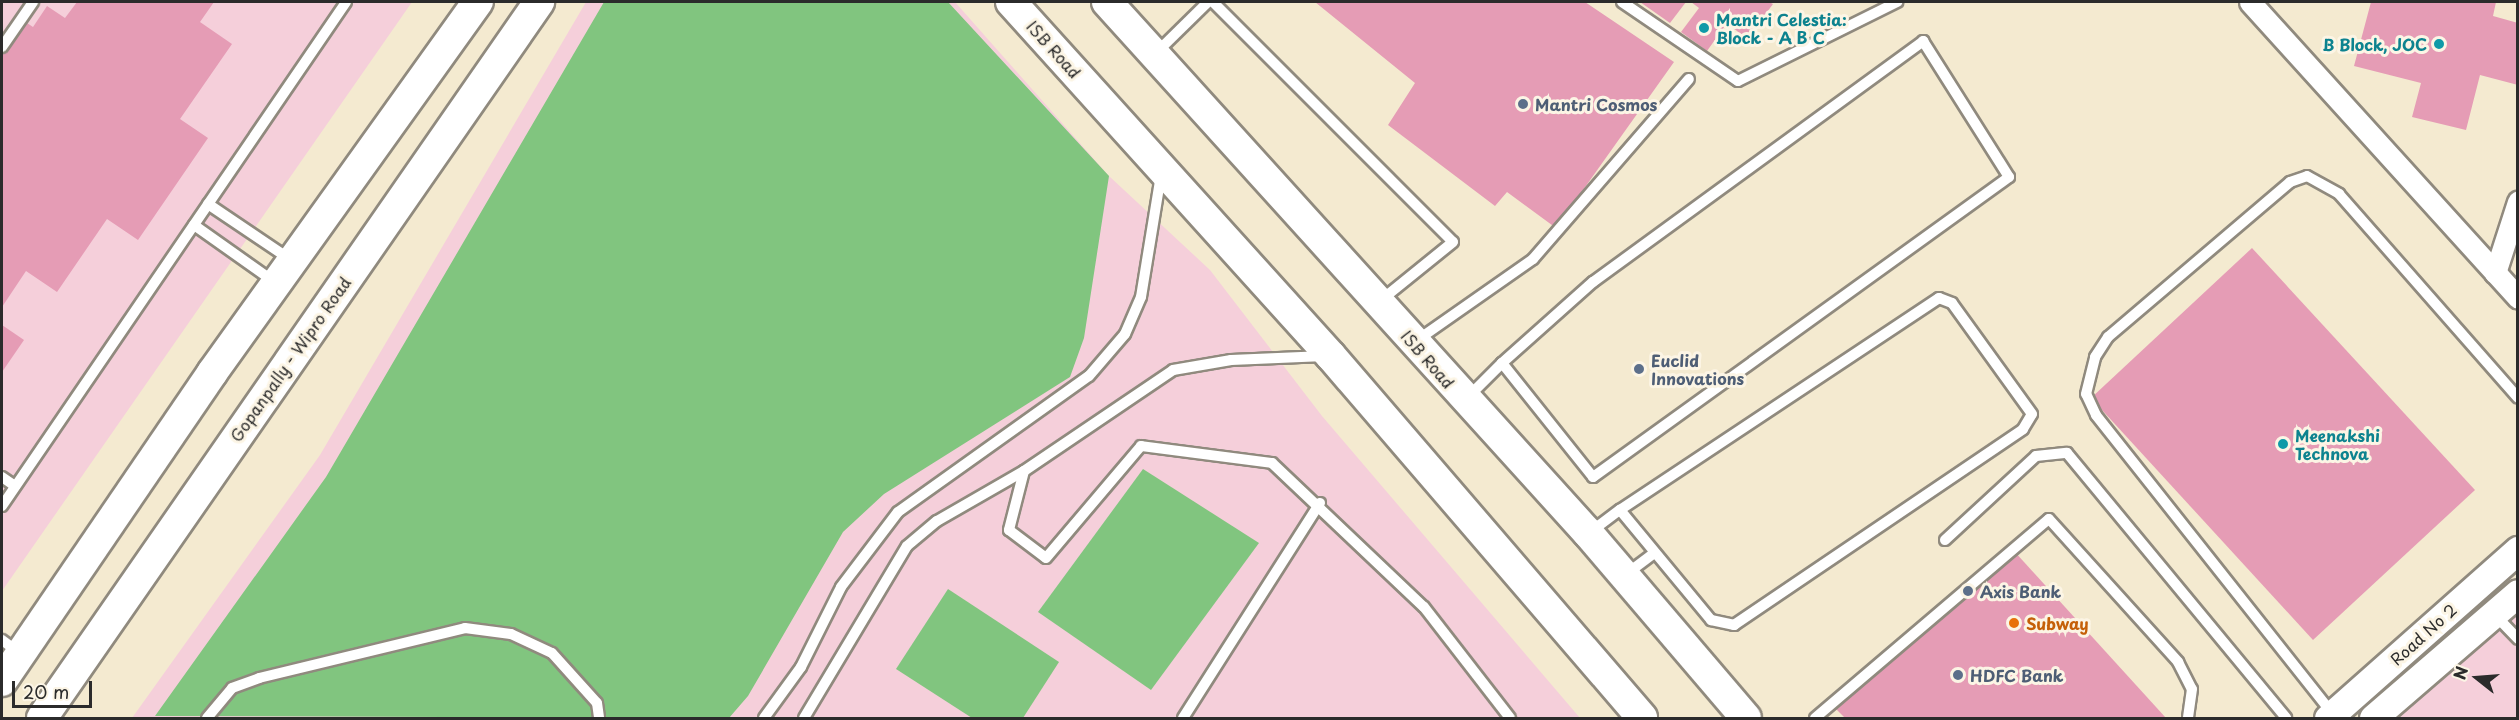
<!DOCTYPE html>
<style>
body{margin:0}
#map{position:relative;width:2519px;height:720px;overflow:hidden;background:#f4ead0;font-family:"Playpen Sans",sans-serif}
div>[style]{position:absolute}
.built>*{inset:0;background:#f5cfda}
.green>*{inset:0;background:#81c57f}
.building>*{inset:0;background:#e59cb5}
.roads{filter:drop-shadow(2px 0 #908a7e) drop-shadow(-2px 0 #908a7e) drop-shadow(0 2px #908a7e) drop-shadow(0 -2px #908a7e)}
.service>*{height:10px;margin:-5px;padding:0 5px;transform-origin:5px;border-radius:5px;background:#fff}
.minor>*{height:21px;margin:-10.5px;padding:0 10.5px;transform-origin:10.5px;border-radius:10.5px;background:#fff}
.tertiary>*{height:27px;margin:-13.5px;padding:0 13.5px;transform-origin:13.5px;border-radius:13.5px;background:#fff}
.secondary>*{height:30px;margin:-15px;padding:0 15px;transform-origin:15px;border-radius:15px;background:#fff}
.dots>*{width:16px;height:16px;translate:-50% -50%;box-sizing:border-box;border:3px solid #fcf5e5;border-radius:50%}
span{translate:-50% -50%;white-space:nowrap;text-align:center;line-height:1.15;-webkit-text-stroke:6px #fcf5e5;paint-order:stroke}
.culture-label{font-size:16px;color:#0d838f;font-weight:700}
.left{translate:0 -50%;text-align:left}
.right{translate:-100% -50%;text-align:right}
.street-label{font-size:16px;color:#2b2b2b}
.service-label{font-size:16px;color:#4e5e75;font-weight:700}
.food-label{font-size:16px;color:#c56008;font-weight:700}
.frame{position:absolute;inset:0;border:3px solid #2b2b2b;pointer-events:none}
.north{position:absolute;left:2447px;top:648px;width:60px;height:60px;-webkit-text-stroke:4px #fcf5e5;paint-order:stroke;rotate:287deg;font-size:16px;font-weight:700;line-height:24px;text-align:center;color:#2b2b2b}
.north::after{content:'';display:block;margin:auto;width:21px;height:27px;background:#2b2b2b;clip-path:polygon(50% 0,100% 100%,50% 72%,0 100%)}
.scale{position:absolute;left:12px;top:681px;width:80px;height:27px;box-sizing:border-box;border:3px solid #2b2b2b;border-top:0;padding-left:8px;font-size:18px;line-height:21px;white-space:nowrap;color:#2b2b2b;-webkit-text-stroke:4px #fcf5e5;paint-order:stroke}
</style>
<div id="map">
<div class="built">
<i style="clip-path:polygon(2px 2px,412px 2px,2px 591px)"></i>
<i style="clip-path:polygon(586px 2px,955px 2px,1109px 176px,1210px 270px,1322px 416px,1580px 718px,132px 718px,320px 455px)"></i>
<i style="clip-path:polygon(2517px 612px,2517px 718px,2390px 718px)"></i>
</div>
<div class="green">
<i style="clip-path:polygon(604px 2px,948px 2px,1109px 176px,1084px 338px,1070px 377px,884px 494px,843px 532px,748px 696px,729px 718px,155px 716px,326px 477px)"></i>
<i style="clip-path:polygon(1143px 469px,1259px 543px,1151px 690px,1038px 612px)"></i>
<i style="clip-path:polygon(948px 589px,1059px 662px,1023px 718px,972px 718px,896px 669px)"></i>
</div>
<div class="building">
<i style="clip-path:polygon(77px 2px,214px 2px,200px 22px,232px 44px,180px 119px,208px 138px,138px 240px,107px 219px,57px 292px,26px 271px,2px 307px,2px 53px,24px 21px,33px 27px,47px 6px,65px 18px)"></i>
<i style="clip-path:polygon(1315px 2px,1585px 2px,1674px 62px,1556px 228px,1507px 192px,1495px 206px,1388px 125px,1415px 83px)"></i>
<i style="clip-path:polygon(1640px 2px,1686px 2px,1670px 23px)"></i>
<i style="clip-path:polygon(1691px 2px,1769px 2px,1773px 4px,1747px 39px,1727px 23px,1707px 51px,1681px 32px,1699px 8px)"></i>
<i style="clip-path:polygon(2371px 2px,2496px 2px,2493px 16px,2518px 23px,2518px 85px,2480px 75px,2466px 130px,2412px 117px,2421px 83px,2354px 66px)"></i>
<i style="clip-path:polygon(2252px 248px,2475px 490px,2313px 640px,2091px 398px)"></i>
<i style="clip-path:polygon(2px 325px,24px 340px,2px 372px)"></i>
<i style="clip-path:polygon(2014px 551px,2166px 718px,1845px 718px,1835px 708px)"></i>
</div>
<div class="roads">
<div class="service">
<i style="left:1213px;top:2px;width:339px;rotate:45deg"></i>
<i style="left:1453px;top:242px;width:94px;rotate:141.1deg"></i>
<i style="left:1622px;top:2px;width:140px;rotate:34.3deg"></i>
<i style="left:1738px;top:81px;width:178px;rotate:-26.4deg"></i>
<i style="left:2px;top:47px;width:55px;rotate:-55.4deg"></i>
<i style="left:1155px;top:54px;width:74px;rotate:-44.5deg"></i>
<i style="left:208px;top:204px;width:100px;rotate:34deg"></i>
<i style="left:194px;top:225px;width:100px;rotate:35.3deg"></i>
<i style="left:1416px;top:341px;width:143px;rotate:-35deg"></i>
<i style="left:1533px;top:259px;width:238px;rotate:-49.1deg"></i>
<i style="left:1467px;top:398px;width:49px;rotate:-45deg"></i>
<i style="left:1502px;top:363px;width:122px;rotate:-41.7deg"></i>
<i style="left:1593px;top:282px;width:409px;rotate:-36.1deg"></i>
<i style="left:1923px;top:41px;width:161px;rotate:57.7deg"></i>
<i style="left:2009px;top:177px;width:513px;rotate:144.2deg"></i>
<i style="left:1593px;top:477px;width:146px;rotate:-128.6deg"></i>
<i style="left:1024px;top:471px;width:61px;rotate:104.3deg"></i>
<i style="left:1009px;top:530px;width:46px;rotate:37.1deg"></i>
<i style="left:1046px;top:558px;width:147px;rotate:-49.7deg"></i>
<i style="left:1141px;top:446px;width:132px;rotate:7.4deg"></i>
<i style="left:1272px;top:463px;width:209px;rotate:43.5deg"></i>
<i style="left:1424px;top:607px;width:140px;rotate:52.2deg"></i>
<i style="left:2px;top:477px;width:16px;rotate:35deg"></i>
<i style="left:2px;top:506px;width:610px;rotate:-55.68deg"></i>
<i style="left:1589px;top:533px;width:39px;rotate:-37deg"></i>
<i style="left:1620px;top:510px;width:143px;rotate:50.4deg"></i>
<i style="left:1711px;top:620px;width:24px;rotate:12deg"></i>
<i style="left:1734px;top:625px;width:349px;rotate:-34.1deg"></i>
<i style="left:2023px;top:429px;width:17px;rotate:-59deg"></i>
<i style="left:2032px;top:414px;width:137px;rotate:-125.8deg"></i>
<i style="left:1952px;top:303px;width:14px;rotate:-159deg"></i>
<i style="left:1939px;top:298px;width:383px;rotate:146.4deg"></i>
<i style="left:1945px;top:540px;width:124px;rotate:-42.7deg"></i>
<i style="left:2036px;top:456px;width:31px;rotate:-6deg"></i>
<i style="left:2067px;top:453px;width:344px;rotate:50.4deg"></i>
<i style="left:1625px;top:575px;width:35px;rotate:-37deg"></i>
<i style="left:2495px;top:615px;width:33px;rotate:46deg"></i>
<i style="left:2px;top:640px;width:20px;rotate:37deg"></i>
<i style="left:2332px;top:713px;width:380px;rotate:-128.4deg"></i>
<i style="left:2096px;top:415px;width:23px;rotate:-115deg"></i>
<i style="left:2086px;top:394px;width:38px;rotate:-76deg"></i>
<i style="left:2095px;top:357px;width:24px;rotate:-57deg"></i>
<i style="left:2108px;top:337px;width:239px;rotate:-40.4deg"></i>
<i style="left:2290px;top:182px;width:18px;rotate:-19deg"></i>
<i style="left:2307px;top:176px;width:37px;rotate:29deg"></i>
<i style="left:2339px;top:194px;width:271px;rotate:48.7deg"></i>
<i style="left:207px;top:718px;width:39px;rotate:-50deg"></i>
<i style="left:232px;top:688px;width:29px;rotate:-20deg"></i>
<i style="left:259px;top:678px;width:212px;rotate:-13.6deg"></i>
<i style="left:465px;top:628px;width:46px;rotate:7.4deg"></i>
<i style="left:511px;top:634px;width:45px;rotate:24.9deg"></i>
<i style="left:552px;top:653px;width:67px;rotate:48deg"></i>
<i style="left:597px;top:703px;width:15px;rotate:82deg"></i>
<i style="left:764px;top:718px;width:63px;rotate:-54deg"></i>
<i style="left:801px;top:667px;width:89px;rotate:-63.4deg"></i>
<i style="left:841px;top:587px;width:94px;rotate:-52.8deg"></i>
<i style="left:898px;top:512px;width:234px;rotate:-35.5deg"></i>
<i style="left:1089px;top:376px;width:55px;rotate:-49.4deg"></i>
<i style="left:1125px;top:334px;width:40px;rotate:-66.6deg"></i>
<i style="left:1141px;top:297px;width:124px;rotate:-80.7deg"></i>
<i style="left:804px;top:718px;width:200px;rotate:-59.1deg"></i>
<i style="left:907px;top:546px;width:39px;rotate:-40deg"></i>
<i style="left:937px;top:521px;width:100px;rotate:-29.9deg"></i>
<i style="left:1024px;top:471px;width:180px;rotate:-34.1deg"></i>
<i style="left:1173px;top:370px;width:59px;rotate:-9.8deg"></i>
<i style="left:1231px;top:360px;width:94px;rotate:-2.4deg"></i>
<i style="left:1183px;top:718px;width:255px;rotate:-57.5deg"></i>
<i style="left:1815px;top:718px;width:307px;rotate:-40.4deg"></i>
<i style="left:2049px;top:519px;width:193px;rotate:47.9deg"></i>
<i style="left:2178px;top:662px;width:30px;rotate:63deg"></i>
<i style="left:2192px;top:689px;width:29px;rotate:98deg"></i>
</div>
<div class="minor">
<i style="left:2250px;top:2px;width:399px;rotate:47.8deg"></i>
<i style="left:2495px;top:273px;width:75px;rotate:-72.1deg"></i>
</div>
<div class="tertiary">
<i style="left:2328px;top:718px;width:254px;rotate:-41.5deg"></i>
<i style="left:2373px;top:718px;width:191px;rotate:-40.8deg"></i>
</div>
<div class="secondary">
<i style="left:1011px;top:2px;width:477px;rotate:47.9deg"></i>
<i style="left:1331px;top:356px;width:477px;rotate:49.3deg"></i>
<i style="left:1107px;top:2px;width:716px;rotate:47.83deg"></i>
<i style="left:1588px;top:533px;width:243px;rotate:49.5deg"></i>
<i style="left:2px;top:681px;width:373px;rotate:-55.7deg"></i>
<i style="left:212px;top:373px;width:457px;rotate:-54.4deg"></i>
<i style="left:42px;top:718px;width:872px;rotate:-55.23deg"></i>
</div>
</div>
<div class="dots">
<i style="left:1704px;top:28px;background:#0f9aa8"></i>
<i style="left:2439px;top:44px;background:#0f9aa8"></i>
<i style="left:1523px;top:104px;background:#5c6f8a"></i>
<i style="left:1639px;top:369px;background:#5c6f8a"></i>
<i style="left:2283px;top:444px;background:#0f9aa8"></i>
<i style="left:1968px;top:591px;background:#5c6f8a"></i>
<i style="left:2014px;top:623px;background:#e8710a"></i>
<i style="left:1958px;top:675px;background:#5c6f8a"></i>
</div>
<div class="culture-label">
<span class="left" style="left:1716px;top:28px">Mantri Celestia:<br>Block - A B C</span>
<span class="right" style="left:2427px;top:44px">B Block, JOC</span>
<span class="left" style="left:2295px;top:444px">Meenakshi<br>Technova</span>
</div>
<div class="street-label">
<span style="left:1054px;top:49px;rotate:48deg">ISB Road</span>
<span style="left:290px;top:359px;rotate:-55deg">Gopanpally - Wipro Road</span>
<span style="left:1428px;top:359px;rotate:49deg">ISB Road</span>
<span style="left:2423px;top:634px;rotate:-42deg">Road No 2</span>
</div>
<div class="service-label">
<span class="left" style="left:1535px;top:104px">Mantri Cosmos</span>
<span class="left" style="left:1651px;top:369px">Euclid<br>Innovations</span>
<span class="left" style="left:1980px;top:591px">Axis Bank</span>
<span class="left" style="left:1970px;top:675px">HDFC Bank</span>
</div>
<div class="food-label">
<span class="left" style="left:2026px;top:623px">Subway</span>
</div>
<div class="frame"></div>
<div class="north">N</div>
<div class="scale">20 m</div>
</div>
